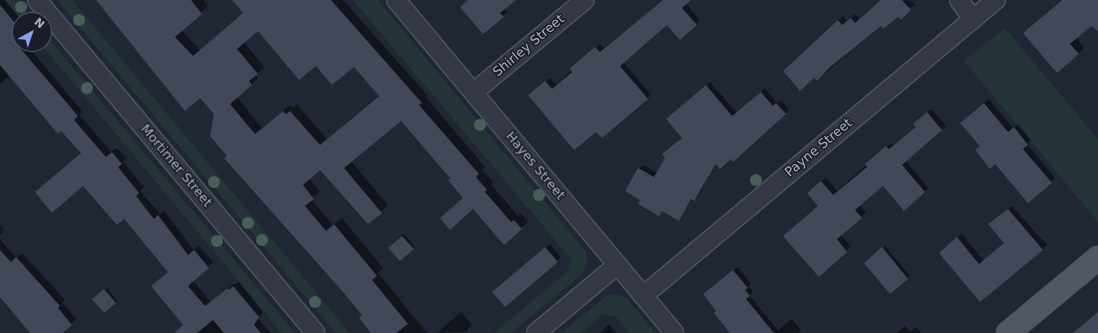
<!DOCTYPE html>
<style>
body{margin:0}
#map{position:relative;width:1098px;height:333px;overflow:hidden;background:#202633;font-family:"DejaVu Sans",sans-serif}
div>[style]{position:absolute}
.green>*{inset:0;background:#253437}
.shadow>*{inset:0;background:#0007}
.building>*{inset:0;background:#424857}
.roads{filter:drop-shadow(1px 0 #515562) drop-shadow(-1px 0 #515562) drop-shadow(0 1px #515562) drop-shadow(0 -1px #515562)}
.minor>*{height:18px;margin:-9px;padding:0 9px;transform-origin:9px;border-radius:9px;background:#333844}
.major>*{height:22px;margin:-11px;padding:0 11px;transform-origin:11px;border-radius:11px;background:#515764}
.trees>*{width:12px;height:12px;margin:-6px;border-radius:50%;background:#485f57}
span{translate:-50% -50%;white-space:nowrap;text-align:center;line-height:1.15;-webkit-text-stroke:3px #191d28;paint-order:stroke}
.street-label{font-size:13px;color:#adb2c1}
.north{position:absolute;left:12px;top:12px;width:40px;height:40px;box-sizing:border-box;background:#191d28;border:1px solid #545965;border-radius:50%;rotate:40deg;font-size:11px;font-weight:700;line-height:16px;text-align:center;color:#adb2c1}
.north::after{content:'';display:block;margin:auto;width:14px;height:18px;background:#86a1ed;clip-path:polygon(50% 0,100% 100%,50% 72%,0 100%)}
</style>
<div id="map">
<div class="green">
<i style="clip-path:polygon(4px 0,16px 0,33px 20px,21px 20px)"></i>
<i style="clip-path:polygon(57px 0,72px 0,350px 333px,336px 333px)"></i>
<i style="clip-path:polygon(353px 0,378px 0,586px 252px,588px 259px,582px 274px,511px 333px,494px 333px,568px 271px,571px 259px)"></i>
<i style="clip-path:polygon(1005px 28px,1098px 139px,1098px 222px,964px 61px)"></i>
<i style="clip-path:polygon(44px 33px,295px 333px,282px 333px,41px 44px,44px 44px)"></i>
<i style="clip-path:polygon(609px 294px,619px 295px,627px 299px,656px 333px,629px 333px,616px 317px,603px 314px,580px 333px,561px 333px)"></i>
</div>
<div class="shadow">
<i style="clip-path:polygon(0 0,5px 0,21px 20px,20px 44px,26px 44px,82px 111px,79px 114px,111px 152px,117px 148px,126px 158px,123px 162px,144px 187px,140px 191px,160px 214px,164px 211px,194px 250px,199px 246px,213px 262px,193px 281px,211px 302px,233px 284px,234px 285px,239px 282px,263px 312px,258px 319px,271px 333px,174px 333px,184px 325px,169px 271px,124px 218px,84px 185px,36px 192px,82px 152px,10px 76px,0 84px)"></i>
<i style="clip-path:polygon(evenodd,97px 0,203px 0,208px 6px,181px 30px,200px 50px,244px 13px,241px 0,343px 0,428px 96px,426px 97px,485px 167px,482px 170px,493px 182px,491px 184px,518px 216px,521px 213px,528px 222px,521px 228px,464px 198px,451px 178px,401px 119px,351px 161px,388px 205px,381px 212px,320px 169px,309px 178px,320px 191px,311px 199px,333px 225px,342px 218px,383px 268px,378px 273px,427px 333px,372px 333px,363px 315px,228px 156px,215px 114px,200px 97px,97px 0,258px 30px,316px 65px,354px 65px,379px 95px,327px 139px,297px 104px,293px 108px,290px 105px,262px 128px,237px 97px,258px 78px,256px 75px,264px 67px,244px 42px,258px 30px)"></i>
<i style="clip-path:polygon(469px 0,514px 0,504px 9px,507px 12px,503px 16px)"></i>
<i style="clip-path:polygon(664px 0,690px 0,686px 4px,700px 20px,680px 38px,667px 24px,623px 62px,651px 95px,647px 99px,597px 130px,533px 92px,550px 78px,556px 85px,600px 44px,604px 48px)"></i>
<i style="clip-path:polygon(882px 0,910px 0,915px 5px,881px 25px,817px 80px,788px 67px,843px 16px,847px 21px,855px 14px,860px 19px)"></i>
<i style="clip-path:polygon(1061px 0,1098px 0,1098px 18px,1076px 37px,1084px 48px,1078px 54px,1024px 33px)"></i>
<i style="clip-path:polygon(710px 82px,737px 113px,765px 88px,777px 103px,781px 100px,789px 110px,731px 158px,717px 163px,698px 196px,692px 199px,679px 219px,641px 199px,639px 169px,643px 165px,657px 173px,666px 158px,667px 150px,683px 137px,671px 115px)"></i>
<i style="clip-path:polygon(989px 99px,1013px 128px,1018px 124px,1031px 140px,1027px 144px,1055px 178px,1051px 182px,981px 146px,966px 119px)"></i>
<i style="clip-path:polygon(931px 109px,946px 126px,905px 160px,928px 188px,924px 192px,883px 185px,859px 205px,866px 213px,841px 235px,851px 247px,819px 275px,819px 205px,813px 189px,826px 178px,837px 191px,891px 143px,893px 146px,917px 127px,918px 120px)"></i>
<i style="clip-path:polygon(1012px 206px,1047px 245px,980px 301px,944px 249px,962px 234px,984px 261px,1006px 242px,994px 220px)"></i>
<i style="clip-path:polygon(0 225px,4px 230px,0 235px)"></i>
<i style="clip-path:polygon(404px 234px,415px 247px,400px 260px,390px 248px)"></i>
<i style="clip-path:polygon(0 239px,16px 258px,22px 253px,65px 300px,62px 302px,76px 319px,65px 330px,67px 333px,36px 333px,0 288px)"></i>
<i style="clip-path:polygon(550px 244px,561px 257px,557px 262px,497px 288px)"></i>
<i style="clip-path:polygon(885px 246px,910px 276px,890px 292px,865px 263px)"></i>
<i style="clip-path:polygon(738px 267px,751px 284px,748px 286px,753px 292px,749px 295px,778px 330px,792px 319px,801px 330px,798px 333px,736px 333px,708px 290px)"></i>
<i style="clip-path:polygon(107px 288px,117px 301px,116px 302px,95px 297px)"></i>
<i style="clip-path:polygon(461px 312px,472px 325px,465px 332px,437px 333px)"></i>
<i style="clip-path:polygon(609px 324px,616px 333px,600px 333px)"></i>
<i style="clip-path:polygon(905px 326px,910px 332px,916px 327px,921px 333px,897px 333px)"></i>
</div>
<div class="building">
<i style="clip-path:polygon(evenodd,96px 0,191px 0,202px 14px,175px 37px,193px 56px,243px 13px,232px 0,331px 0,422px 103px,419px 105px,479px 174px,476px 177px,487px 190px,485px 192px,511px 222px,514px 220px,522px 229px,504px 245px,473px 209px,450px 230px,440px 218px,463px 198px,448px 180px,450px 178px,401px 121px,344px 168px,382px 213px,368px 224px,320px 170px,303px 185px,314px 199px,305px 206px,326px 231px,334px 224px,377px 276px,372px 280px,408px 324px,396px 333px,371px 333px,359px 318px,362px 315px,343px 292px,224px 158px,227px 156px,210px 136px,214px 114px,200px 98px,185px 111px,96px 0,258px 31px,299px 80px,316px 66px,332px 85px,354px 67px,379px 96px,320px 145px,290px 111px,286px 114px,283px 111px,255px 134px,230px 104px,252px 85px,249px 81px,258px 74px,237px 49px,258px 31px)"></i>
<i style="clip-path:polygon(468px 0,516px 0,500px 13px,504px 17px,483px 34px,460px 7px)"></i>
<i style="clip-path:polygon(663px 0,691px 0,682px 8px,697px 25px,680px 40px,667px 25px,620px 66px,648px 99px,602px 138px,596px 132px,574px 150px,528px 95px,545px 81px,552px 89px,572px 72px,570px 68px,595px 47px,600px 52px)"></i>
<i style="clip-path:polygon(881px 0,902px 0,911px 10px,901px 20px,898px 17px,883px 29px,881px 26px,829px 68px,817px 81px,814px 78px,800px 91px,783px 71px,838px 20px,842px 25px,851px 18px,855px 23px)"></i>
<i style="clip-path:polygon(1062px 0,1098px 0,1098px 31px,1091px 26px,1070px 44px,1079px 54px,1057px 73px,1023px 33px)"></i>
<i style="clip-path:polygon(0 5px,20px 29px,20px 48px,78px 116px,74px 120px,106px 157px,112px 152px,122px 164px,118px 167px,139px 193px,136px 196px,154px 219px,158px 215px,188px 255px,194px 250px,209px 268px,188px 286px,205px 306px,228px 288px,229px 290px,233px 286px,259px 317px,254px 325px,261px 333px,224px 333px,213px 320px,197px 333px,174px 333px,183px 325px,151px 286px,168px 272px,124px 219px,117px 225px,83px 186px,52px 213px,35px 192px,81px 153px,61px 131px,58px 134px,0 65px)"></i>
<i style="clip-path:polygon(706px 85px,732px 116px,761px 92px,773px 106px,776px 103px,786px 114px,733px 162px,731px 159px,720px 169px,716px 164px,694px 201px,691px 199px,679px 221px,662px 211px,659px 216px,638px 204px,640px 200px,625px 191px,638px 168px,654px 177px,665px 158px,662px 154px,682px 138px,666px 119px)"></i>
<i style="clip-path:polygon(984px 103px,1008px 132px,1014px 127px,1028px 145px,1023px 149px,1052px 183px,1028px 203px,995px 164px,990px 169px,975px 150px,980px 146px,960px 123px)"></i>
<i style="clip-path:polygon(927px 112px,942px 130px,902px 165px,925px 192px,904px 211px,883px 186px,855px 210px,862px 218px,837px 239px,847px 252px,819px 277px,783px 236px,818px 206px,807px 193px,821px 181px,833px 195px,867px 167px,865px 164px,886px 146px,889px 149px,916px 127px,913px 124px)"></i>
<i style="clip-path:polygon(1008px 209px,1043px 250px,980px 302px,939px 253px,957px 237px,979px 264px,1004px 243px,988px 224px)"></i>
<i style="clip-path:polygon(402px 236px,414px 249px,400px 261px,388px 248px)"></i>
<i style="clip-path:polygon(545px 247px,558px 262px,505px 307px,492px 292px)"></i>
<i style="clip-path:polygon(882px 247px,908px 279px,890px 294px,864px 263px)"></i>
<i style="clip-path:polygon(0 250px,11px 262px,16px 257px,60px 306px,58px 308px,72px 325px,63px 333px,30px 333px,0 297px)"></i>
<i style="clip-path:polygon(733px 270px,748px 288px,745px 290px,750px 296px,746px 299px,774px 333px,730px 333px,714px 313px,716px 311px,703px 294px)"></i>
<i style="clip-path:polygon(104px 289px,116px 303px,104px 313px,92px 299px)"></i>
<i style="clip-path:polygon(1098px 312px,1098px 333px,1073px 333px)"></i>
</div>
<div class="roads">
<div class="minor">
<i style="left:37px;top:0;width:434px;rotate:50.1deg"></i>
<i style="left:396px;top:0;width:434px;rotate:50.1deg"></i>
<i style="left:959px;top:0;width:24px;rotate:54deg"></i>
<i style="left:474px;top:92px;width:144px;rotate:-39.7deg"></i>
<i style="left:643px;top:296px;width:461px;rotate:-40deg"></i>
<i style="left:536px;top:333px;width:106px;rotate:-40deg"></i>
</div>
<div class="major">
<i style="left:1008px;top:333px;width:117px;rotate:-39.8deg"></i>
</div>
</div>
<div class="trees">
<i style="left:21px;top:7px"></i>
<i style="left:79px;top:20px"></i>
<i style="left:87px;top:88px"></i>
<i style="left:480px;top:125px"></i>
<i style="left:756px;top:180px"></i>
<i style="left:214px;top:182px"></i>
<i style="left:539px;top:195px"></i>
<i style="left:248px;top:223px"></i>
<i style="left:262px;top:240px"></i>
<i style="left:217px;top:241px"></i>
<i style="left:315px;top:302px"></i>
</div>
<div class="street-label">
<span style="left:529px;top:46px;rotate:-40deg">Shirley Street</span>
<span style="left:819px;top:148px;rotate:-40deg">Payne Street</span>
<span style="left:176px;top:166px;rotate:50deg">Mortimer Street</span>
<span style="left:535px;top:166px;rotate:50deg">Hayes Street</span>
</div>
<div class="north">N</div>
</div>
